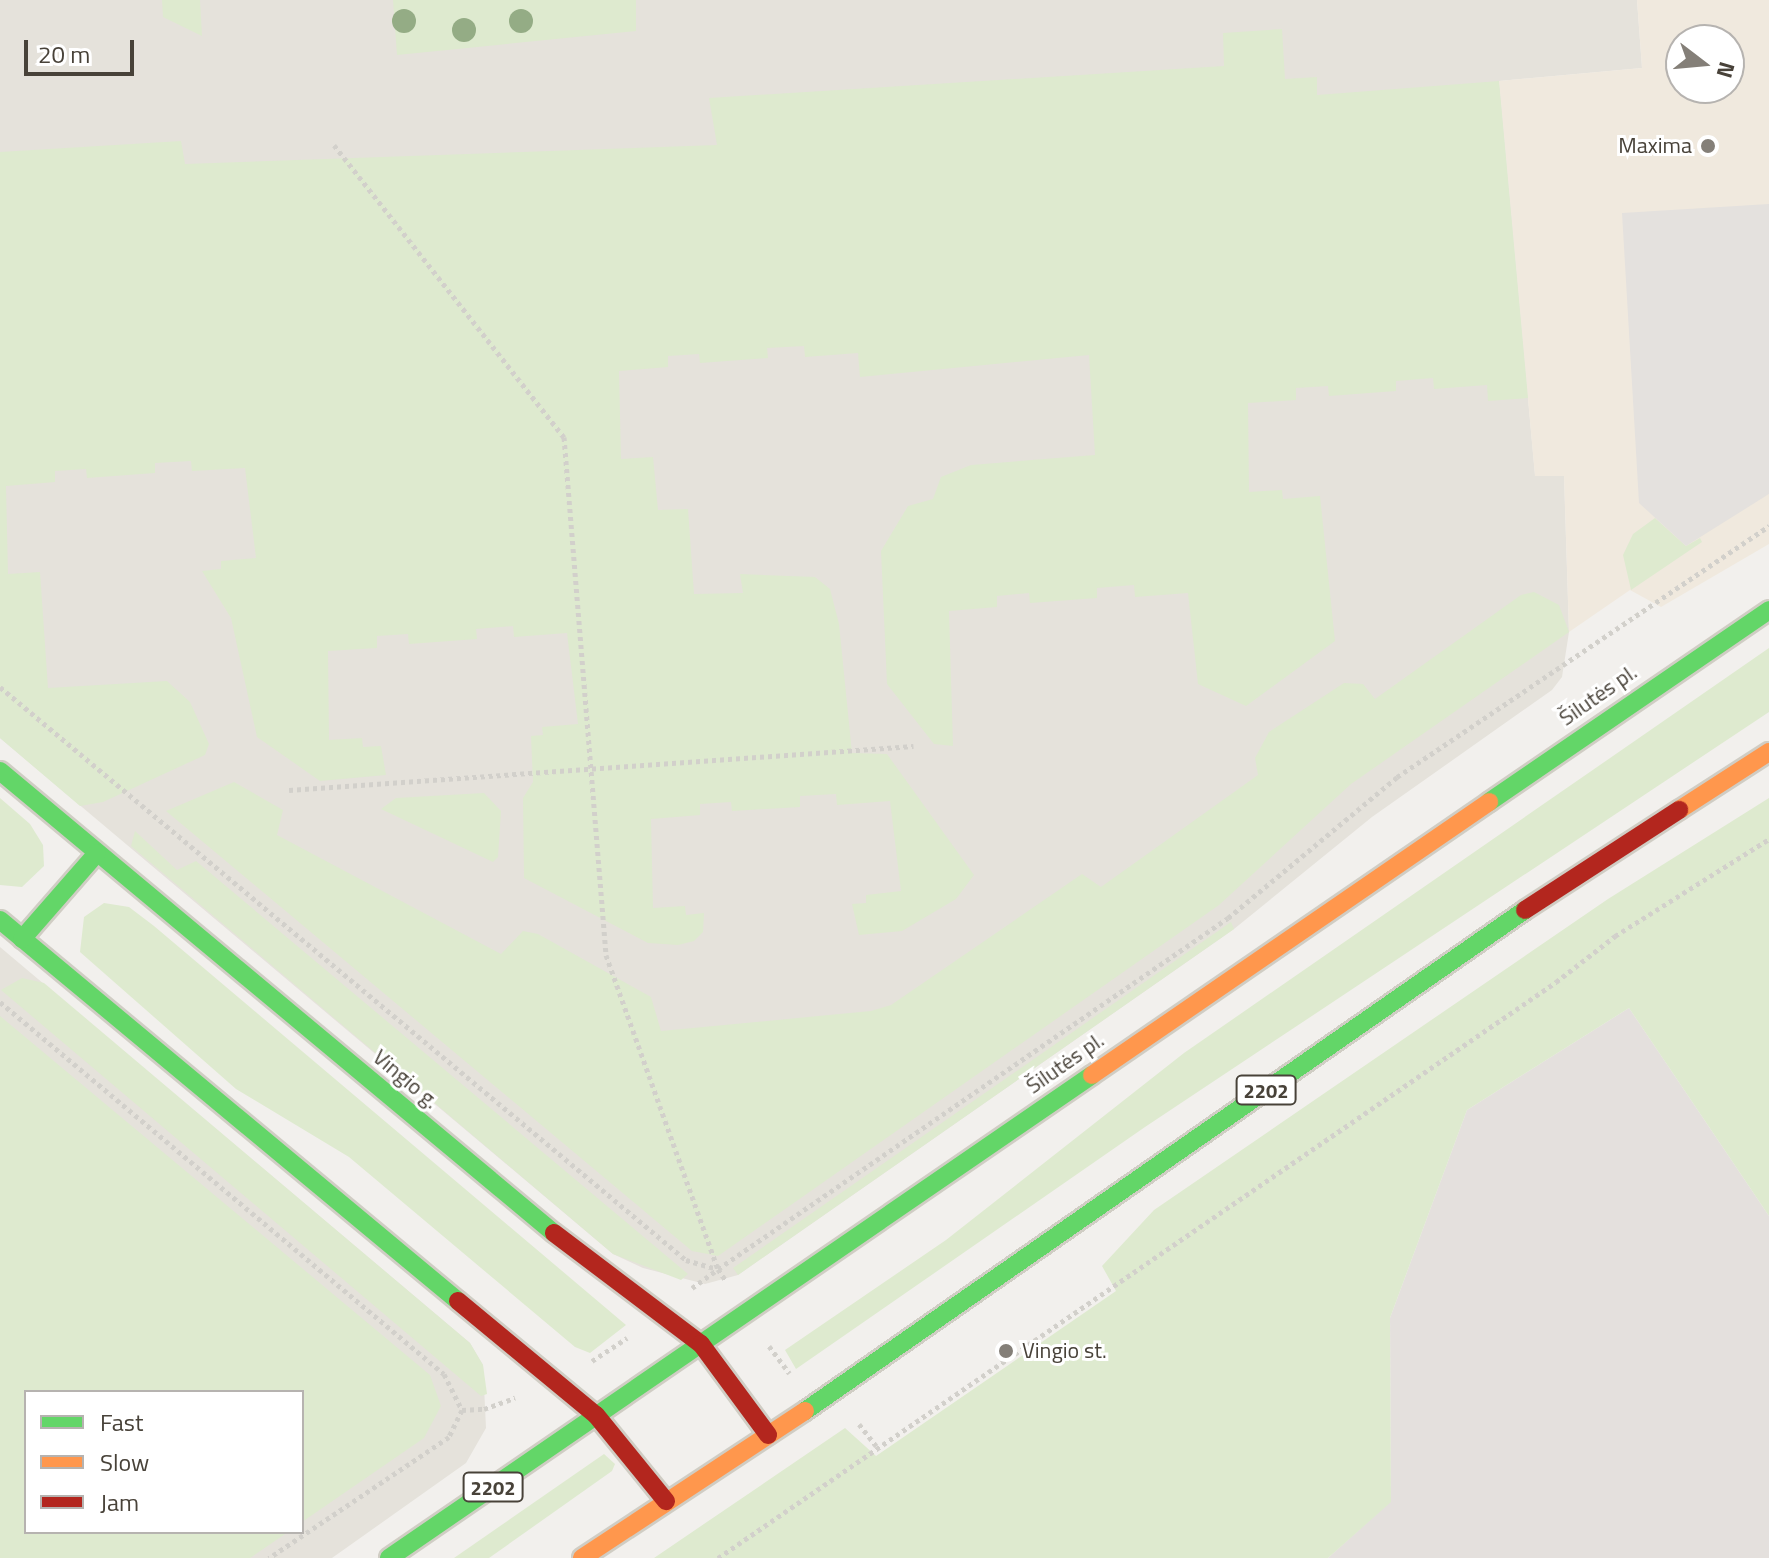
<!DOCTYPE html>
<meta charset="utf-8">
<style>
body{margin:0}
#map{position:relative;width:1769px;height:1558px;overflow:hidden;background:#f2f0ed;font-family:"Titillium Web",sans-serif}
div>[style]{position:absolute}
.residential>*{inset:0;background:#e5e2db}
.commercial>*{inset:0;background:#f0e9de}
.industrial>*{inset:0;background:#e4e0dd}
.green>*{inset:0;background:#deeacf}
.parking>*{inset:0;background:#e4e1de}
.path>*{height:5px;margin-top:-2.5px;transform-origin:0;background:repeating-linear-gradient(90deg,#d2d0cb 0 4px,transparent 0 8px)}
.roads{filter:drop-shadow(2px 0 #d0cdc4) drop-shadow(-2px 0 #d0cdc4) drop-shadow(0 2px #d0cdc4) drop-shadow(0 -2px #d0cdc4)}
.fast>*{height:18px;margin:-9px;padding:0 9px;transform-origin:9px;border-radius:9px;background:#63d668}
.slow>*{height:18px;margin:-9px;padding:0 9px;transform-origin:9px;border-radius:9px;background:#ff974d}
.jam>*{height:18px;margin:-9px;padding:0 9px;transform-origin:9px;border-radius:9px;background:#b3261e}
.trees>*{width:24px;height:24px;margin:-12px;border-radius:50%;background:#94ac85}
.dots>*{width:22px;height:22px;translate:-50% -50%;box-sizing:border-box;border:4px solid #fff;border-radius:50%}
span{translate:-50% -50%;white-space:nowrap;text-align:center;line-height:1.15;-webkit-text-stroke:6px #fff;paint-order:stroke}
.shield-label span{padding:2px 6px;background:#fff;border:2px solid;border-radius:6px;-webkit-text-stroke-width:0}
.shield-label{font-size:20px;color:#484239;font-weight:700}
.poi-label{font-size:22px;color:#484239}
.right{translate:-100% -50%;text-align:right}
.left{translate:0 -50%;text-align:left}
.street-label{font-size:22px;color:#484239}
.legend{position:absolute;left:24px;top:1390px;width:280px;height:144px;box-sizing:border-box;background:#fff;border:2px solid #b6b3b0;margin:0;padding:10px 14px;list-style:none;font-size:24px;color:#484239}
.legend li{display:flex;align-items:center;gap:16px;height:40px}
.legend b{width:40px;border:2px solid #b6b3b0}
.north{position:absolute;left:1665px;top:24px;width:80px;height:80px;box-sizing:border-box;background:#fff;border:2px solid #b6b3b0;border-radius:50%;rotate:106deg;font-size:22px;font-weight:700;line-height:32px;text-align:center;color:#484239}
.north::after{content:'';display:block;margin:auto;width:28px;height:36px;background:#847f78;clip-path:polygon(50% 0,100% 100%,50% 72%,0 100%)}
.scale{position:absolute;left:24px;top:40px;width:110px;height:36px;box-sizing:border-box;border:4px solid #484239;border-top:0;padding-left:10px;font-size:24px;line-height:28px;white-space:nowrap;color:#484239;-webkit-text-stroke:6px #fff;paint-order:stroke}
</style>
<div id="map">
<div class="residential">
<i style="clip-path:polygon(0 0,1637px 0,1642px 68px,1499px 81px,1535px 475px,1564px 475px,1569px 632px,1562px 677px,1552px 690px,1372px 817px,1234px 929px,738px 1275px,705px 1284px,643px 1268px,613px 1254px,0 738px)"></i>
<i style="clip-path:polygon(evenodd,0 947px,470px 1343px,483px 1365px,486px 1428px,466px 1463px,332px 1558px,0 1558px,0 947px,26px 1392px,302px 1392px,302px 1532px,26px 1532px,26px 1392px)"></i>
</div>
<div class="commercial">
<i style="clip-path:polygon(evenodd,1637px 0,1769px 0,1769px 544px,1661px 607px,1630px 590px,1569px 632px,1564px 476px,1535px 476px,1499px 81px,1642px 68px,1637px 0,1681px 40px,1729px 40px,1729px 88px,1681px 88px,1681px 40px)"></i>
</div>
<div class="industrial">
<i style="clip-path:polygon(1629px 1008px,1769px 1216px,1769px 1558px,1328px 1558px,1391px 1501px,1390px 1318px,1467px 1110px)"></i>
</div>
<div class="green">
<i style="clip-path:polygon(162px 0,200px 0,202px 36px,163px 17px)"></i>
<i style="clip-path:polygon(393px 0,636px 0,636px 31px,397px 55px)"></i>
<i style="clip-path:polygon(1282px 29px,1285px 79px,1317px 77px,1317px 95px,1499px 81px,1528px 398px,1488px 401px,1487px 385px,1434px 389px,1433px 378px,1396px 381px,1396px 391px,1329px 396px,1328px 386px,1296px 388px,1296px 400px,1248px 403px,1249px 492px,1282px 490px,1283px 499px,1320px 496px,1335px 641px,1246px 706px,1198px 684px,1188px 593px,1135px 597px,1134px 585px,1097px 588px,1097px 598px,1030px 603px,1029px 593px,997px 596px,997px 607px,949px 611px,953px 746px,934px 744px,887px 684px,881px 551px,908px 506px,933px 499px,941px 477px,971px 465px,1095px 455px,1089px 355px,860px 377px,858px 353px,805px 357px,804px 346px,767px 348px,768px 358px,700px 363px,699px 354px,668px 356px,668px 367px,619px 371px,621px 459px,653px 457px,658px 510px,688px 509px,694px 594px,743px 593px,740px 574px,815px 577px,830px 589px,839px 624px,852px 753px,887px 754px,974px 875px,956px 899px,902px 931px,859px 935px,852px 904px,866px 903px,866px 895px,901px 891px,890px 801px,837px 805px,836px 794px,800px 796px,800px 807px,732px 811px,731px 802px,700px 804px,700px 815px,651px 819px,653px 908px,685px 906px,686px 915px,704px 913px,703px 932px,694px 941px,678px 945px,648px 943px,524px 878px,523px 798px,533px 782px,531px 736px,543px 735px,542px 727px,578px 724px,567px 633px,514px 637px,513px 626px,476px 629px,477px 639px,409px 644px,408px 634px,377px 636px,377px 648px,328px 651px,329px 740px,362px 738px,363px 747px,381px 746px,386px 775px,320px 781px,257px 737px,231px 618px,202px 571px,221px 569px,221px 561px,256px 558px,245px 468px,192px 471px,191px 461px,155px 463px,155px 473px,87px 478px,86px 469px,55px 471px,55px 482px,6px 486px,8px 574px,40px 572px,48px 688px,167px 681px,190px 702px,209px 744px,205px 755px,103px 802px,80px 806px,0 738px,0 152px,181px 141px,185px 164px,717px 145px,709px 98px,1224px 66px,1223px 33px)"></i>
<i style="clip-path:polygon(1655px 518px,1686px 546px,1700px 538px,1702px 542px,1631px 590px,1623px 555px,1633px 534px)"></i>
<i style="clip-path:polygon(1534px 592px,1559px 605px,1569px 632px,1351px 784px,1219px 905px,718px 1256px,692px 1251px,166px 811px,234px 782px,283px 810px,277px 835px,501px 954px,523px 931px,538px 934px,651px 997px,661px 1031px,871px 1011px,891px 1005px,1082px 874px,1101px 887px,1258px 775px,1255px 758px,1269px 732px,1344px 683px,1363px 684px,1375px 699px,1521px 595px)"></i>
<i style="clip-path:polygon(1769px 648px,1769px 712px,1145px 1127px,796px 1369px,785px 1350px,946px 1240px,1184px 1053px)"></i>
<i style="clip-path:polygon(484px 793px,501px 811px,498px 857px,493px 862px,381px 809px,396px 798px)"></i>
<i style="clip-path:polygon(0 798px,30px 824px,43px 845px,44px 866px,22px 887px,0 885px)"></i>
<i style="clip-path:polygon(1769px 798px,1769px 1216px,1629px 1008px,1467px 1110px,1390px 1318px,1391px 1502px,1328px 1558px,654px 1558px,845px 1428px,876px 1456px,1116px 1291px,1102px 1266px,1154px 1210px,1608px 899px)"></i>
<i style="clip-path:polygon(135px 831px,177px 870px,196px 861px,688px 1274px,681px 1280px,613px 1254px,131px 846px)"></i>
<i style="clip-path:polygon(104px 903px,129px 907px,154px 926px,626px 1325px,590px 1353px,575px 1347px,349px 1157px,236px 1089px,80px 952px,84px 917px)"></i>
<i style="clip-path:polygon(1231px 922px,1234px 929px,738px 1275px,733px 1268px)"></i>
<i style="clip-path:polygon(22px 978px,44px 983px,470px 1343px,483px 1365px,487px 1394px,481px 1396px,1px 990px)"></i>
<i style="clip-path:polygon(0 1016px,430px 1375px,441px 1406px,424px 1438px,302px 1522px,302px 1392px,26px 1392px,26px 1532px,288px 1532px,250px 1558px,0 1558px)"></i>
<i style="clip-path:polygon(604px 1454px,615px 1464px,612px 1471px,489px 1558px,454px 1558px)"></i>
</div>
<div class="parking">
<i style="clip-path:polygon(1769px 204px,1769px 494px,1686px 546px,1639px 503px,1622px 213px)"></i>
</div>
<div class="path">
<i style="left:334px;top:145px;width:372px;rotate:51.8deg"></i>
<i style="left:564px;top:437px;width:520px;rotate:85.36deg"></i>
<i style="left:606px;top:955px;width:333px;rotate:70.4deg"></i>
<i style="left:0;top:687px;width:894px;rotate:39.87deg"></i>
<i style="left:686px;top:1260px;width:32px;rotate:16deg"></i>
<i style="left:289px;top:790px;width:626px;rotate:-4.03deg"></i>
<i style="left:0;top:1002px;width:579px;rotate:39.96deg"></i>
<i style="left:444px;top:1374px;width:40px;rotate:63.4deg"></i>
<i style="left:462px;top:1410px;width:30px;rotate:116deg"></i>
<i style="left:449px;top:1437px;width:217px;rotate:146.1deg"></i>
<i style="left:718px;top:1269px;width:619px;rotate:-34.54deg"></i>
<i style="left:1228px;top:918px;width:220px;rotate:-39.8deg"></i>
<i style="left:1397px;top:777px;width:449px;rotate:-34deg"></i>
<i style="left:692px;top:1288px;width:32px;rotate:-36deg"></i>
<i style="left:718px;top:1269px;width:14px;rotate:56deg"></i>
<i style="left:769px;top:1346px;width:34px;rotate:53deg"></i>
<i style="left:592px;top:1361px;width:42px;rotate:-33.3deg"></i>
<i style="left:462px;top:1410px;width:22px;rotate:-3deg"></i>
<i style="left:484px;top:1409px;width:33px;rotate:-20deg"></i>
<i style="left:859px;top:1424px;width:28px;rotate:52deg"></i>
<i style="left:718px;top:1558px;width:1017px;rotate:-34.5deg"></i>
<i style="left:1556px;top:982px;width:75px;rotate:-37.9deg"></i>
<i style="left:1615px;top:936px;width:182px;rotate:-32.2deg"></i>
</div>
<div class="roads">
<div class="fast">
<i style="left:0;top:771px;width:721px;rotate:39.83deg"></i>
<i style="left:1489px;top:802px;width:340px;rotate:-34.4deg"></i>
<i style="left:0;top:920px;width:596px;rotate:39.76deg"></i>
<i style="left:22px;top:939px;width:114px;rotate:-48.9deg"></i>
<i style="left:805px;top:1411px;width:877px;rotate:-34.83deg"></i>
<i style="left:389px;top:1558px;width:853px;rotate:-34.49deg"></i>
</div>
<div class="slow">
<i style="left:1679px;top:810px;width:107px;rotate:-32.8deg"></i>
<i style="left:1092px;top:1075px;width:482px;rotate:-34.5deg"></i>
<i style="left:582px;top:1558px;width:267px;rotate:-33.4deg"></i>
</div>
<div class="jam">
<i style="left:1525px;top:910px;width:184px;rotate:-33deg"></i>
<i style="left:554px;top:1233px;width:184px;rotate:37.1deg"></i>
<i style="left:701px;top:1344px;width:113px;rotate:53.6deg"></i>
<i style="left:458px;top:1301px;width:179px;rotate:39.6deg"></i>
<i style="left:596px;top:1415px;width:111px;rotate:50.9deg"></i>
</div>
</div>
<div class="trees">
<i style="left:404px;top:21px"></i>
<i style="left:521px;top:21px"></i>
<i style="left:464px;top:30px"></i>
</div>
<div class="dots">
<i style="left:1708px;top:146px;background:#847f78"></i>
<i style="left:1006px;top:1351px;background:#847f78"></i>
</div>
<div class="shield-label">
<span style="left:1266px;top:1090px">2202</span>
<span style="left:493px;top:1487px">2202</span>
</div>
<div class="poi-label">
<span class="right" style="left:1692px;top:146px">Maxima</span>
<span class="left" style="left:1022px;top:1351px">Vingio st.</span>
</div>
<div class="street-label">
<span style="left:1598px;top:695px;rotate:-35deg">Šilutės pl.</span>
<span style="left:1065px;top:1063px;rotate:-35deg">Šilutės pl.</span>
<span style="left:406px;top:1079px;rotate:40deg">Vingio g.</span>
</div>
<ul class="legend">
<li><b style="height:10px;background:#63d668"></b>Fast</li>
<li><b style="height:10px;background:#ff974d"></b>Slow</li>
<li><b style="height:10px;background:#b3261e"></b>Jam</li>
</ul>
<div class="north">N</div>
<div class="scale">20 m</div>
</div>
